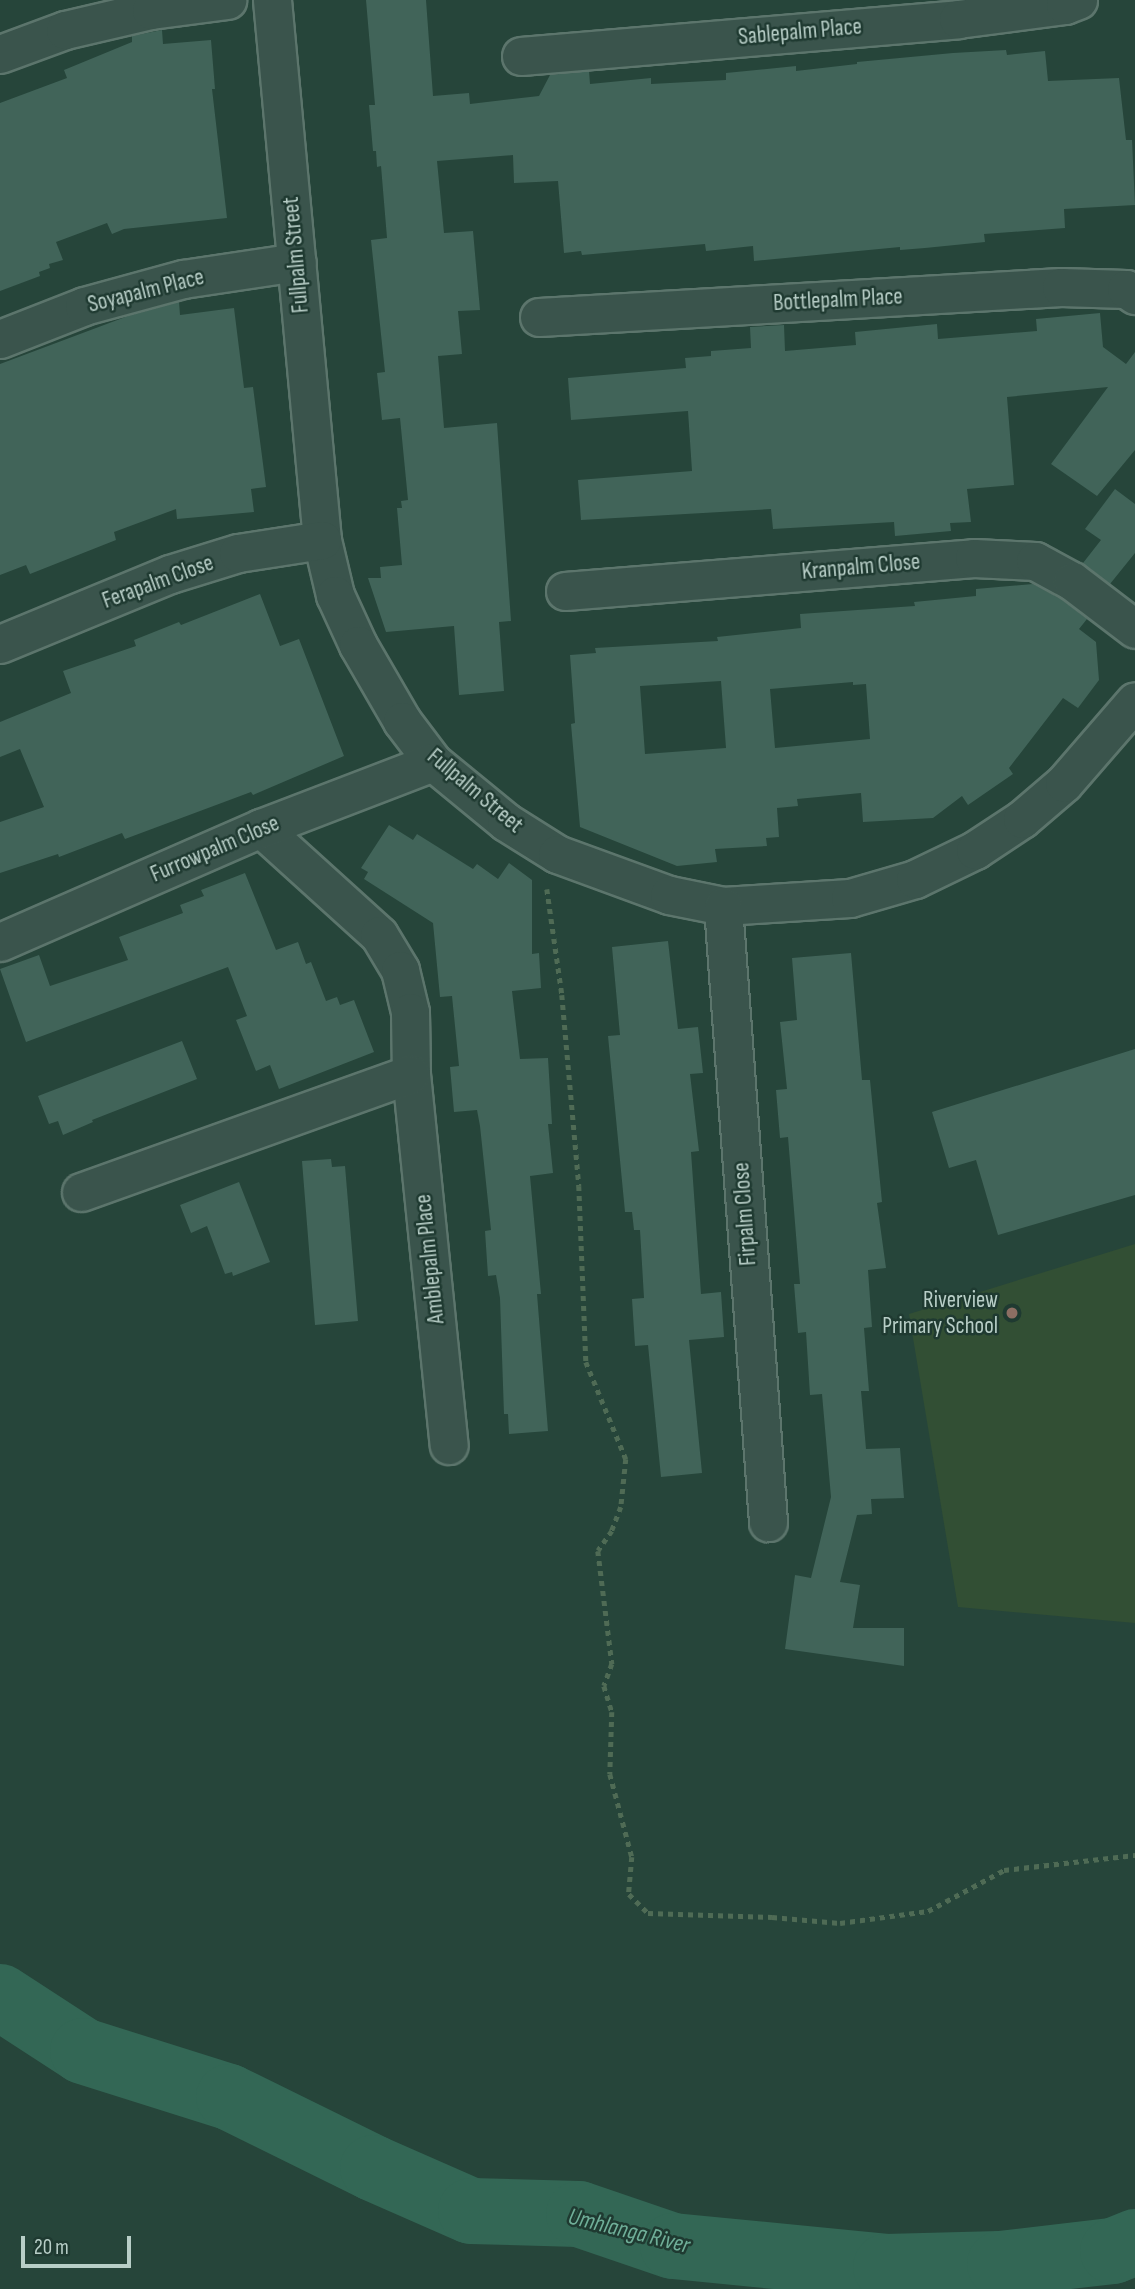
<!DOCTYPE html>
<style>
body{margin:0}
#map{position:relative;width:1135px;height:2289px;overflow:hidden;background:#26453a;font-family:"Sofia Sans Condensed",sans-serif}
div>[style]{position:absolute}
.green>*{inset:0;background:#324f34}
.stream>*{height:10px;margin:-5px;padding:0 5px;transform-origin:5px;border-radius:5px;background:#336755}
.river>*{height:66px;margin:-33px;padding:0 33px;transform-origin:33px;border-radius:33px;background:#336755}
.building>*{inset:0;background:#416459}
.path>*{height:4.5px;margin-top:-2.25px;transform-origin:0;background:repeating-linear-gradient(90deg,#4f6b55 0 5px,transparent 0 10px)}
.roads{filter:drop-shadow(2px 0 #5c756c) drop-shadow(-2px 0 #5c756c) drop-shadow(0 2px #5c756c) drop-shadow(0 -2px #5c756c)}
.street>*{height:37px;margin:-18.5px;padding:0 18.5px;transform-origin:18.5px;border-radius:18.5px;background:#3a544c}
.dots>*{width:19px;height:19px;translate:-50% -50%;box-sizing:border-box;border:4px solid #1f3a31;border-radius:50%}
span{translate:-50% -50%;white-space:nowrap;text-align:center;line-height:1.15;-webkit-text-stroke:5px #1f3a31;paint-order:stroke}
.street-label{font-size:23px;color:#b8cec7}
.poi-label{font-size:23px;color:#b8cec7}
.right{translate:-100% -50%;text-align:right}
.water-label{font-size:24px;color:#6fae98;font-style:italic}
.scale{position:absolute;left:21px;top:2236px;width:110px;height:32px;box-sizing:border-box;border:4px solid #b8cec7;border-top:0;padding-left:9px;font-size:21px;line-height:24px;white-space:nowrap;color:#b8cec7;-webkit-text-stroke:5px #1f3a31;paint-order:stroke}
</style>
<div id="map">
<div class="green">
<i style="clip-path:polygon(1135px 1244px,1135px 1623px,958px 1607px,909px 1314px)"></i>
</div>
<div class="stream">
<i style="left:1011px;top:2263px;width:54px;rotate:29deg"></i>
</div>
<div class="river">
<i style="left:0;top:1997px;width:99px;rotate:33deg"></i>
<i style="left:83px;top:2051px;width:153px;rotate:17.5deg"></i>
<i style="left:229px;top:2097px;width:161px;rotate:26.2deg"></i>
<i style="left:373px;top:2168px;width:107px;rotate:23.7deg"></i>
<i style="left:471px;top:2211px;width:108px;rotate:1.6deg"></i>
<i style="left:579px;top:2214px;width:99px;rotate:18.8deg"></i>
<i style="left:673px;top:2246px;width:214px;rotate:5.6deg"></i>
<i style="left:886px;top:2267px;width:114px;rotate:-1.5deg"></i>
<i style="left:1000px;top:2264px;width:114px;rotate:-6.6deg"></i>
<i style="left:1113px;top:2251px;width:24px;rotate:-22deg"></i>
</div>
<div class="building">
<i style="clip-path:polygon(366px 0,426px 0,433px 96px,469px 93px,470px 104px,539px 96px,550px 75px,589px 71px,590px 84px,651px 78px,651px 84px,726px 80px,726px 73px,796px 66px,796px 71px,857px 64px,857px 62px,953px 53px,1006px 50px,1007px 55px,1045px 51px,1048px 81px,1119px 78px,1126px 140px,1132px 140px,1135px 205px,1064px 209px,1065px 228px,984px 234px,985px 242px,925px 248px,900px 250px,900px 247px,754px 261px,753px 246px,706px 251px,705px 244px,582px 255px,581px 251px,564px 253px,558px 181px,514px 183px,513px 155px,437px 161px,444px 233px,473px 231px,480px 310px,458px 311px,462px 354px,438px 356px,444px 428px,497px 423px,511px 621px,499px 622px,504px 691px,459px 695px,454px 626px,386px 632px,368px 578px,381px 578px,380px 567px,402px 565px,397px 508px,402px 508px,401px 501px,408px 500px,400px 418px,382px 420px,377px 373px,385px 372px,371px 240px,387px 238px,381px 166px,377px 167px,376px 151px,373px 151px,369px 105px,375px 105px)"></i>
<i style="clip-path:polygon(162px 30px,163px 44px,211px 40px,215px 89px,212px 89px,227px 218px,124px 229px,112px 234px,107px 223px,56px 242px,63px 260px,49px 264px,50px 268px,39px 272px,40px 276px,0 291px,0 103px,67px 78px,64px 70px,132px 42px,132px 36px)"></i>
<i style="clip-path:polygon(179px 302px,180px 315px,234px 308px,244px 388px,253px 387px,266px 487px,251px 489px,254px 512px,177px 519px,176px 509px,114px 532px,116px 540px,30px 574px,26px 565px,0 575px,0 364px,128px 316px)"></i>
<i style="clip-path:polygon(1100px 313px,1103px 347px,1126px 364px,1135px 352px,1135px 450px,1097px 496px,1051px 464px,1108px 387px,1007px 397px,1014px 485px,967px 489px,971px 522px,950px 523px,951px 531px,895px 536px,894px 522px,773px 529px,771px 509px,581px 520px,578px 480px,692px 471px,688px 411px,571px 420px,568px 378px,686px 368px,685px 358px,711px 356px,711px 351px,751px 348px,750px 327px,784px 325px,785px 351px,856px 345px,855px 332px,937px 324px,938px 339px,1037px 331px,1036px 319px)"></i>
<i style="clip-path:polygon(1115px 489px,1135px 504px,1135px 553px,1110px 584px,1083px 563px,1101px 540px,1085px 529px)"></i>
<i style="clip-path:polygon(evenodd,1033px 584px,1061px 599px,1087px 619px,1079px 629px,1096px 642px,1099px 680px,1078px 708px,1063px 698px,1009px 768px,1013px 774px,968px 805px,962px 796px,933px 818px,863px 822px,861px 793px,797px 799px,798px 806px,777px 808px,779px 837px,766px 838px,767px 846px,715px 849px,717px 862px,677px 866px,580px 827px,571px 724px,575px 723px,570px 655px,596px 653px,595px 648px,718px 641px,717px 637px,801px 628px,800px 614px,915px 606px,914px 602px,976px 596px,976px 589px,1033px 584px,721px 681px,726px 748px,645px 754px,640px 686px,721px 681px,1033px 584px,853px 682px,853px 685px,866px 684px,870px 739px,775px 748px,770px 689px,853px 682px)"></i>
<i style="clip-path:polygon(260px 594px,280px 646px,299px 639px,344px 756px,253px 795px,251px 792px,125px 839px,122px 833px,59px 857px,58px 854px,0 873px,0 822px,44px 807px,20px 749px,0 757px,0 722px,71px 693px,63px 671px,136px 646px,134px 640px,179px 622px,181px 625px)"></i>
<i style="clip-path:polygon(389px 825px,413px 840px,417px 834px,473px 869px,477px 864px,498px 879px,509px 863px,532px 880px,532px 954px,539px 953px,541px 988px,512px 991px,520px 1059px,548px 1058px,552px 1124px,548px 1124px,553px 1173px,530px 1176px,541px 1294px,537px 1294px,548px 1431px,509px 1434px,508px 1414px,504px 1414px,500px 1298px,496px 1275px,488px 1276px,485px 1231px,491px 1230px,480px 1126px,477px 1110px,454px 1112px,450px 1067px,459px 1066px,452px 996px,440px 997px,433px 923px,364px 879px,368px 872px,361px 868px)"></i>
<i style="clip-path:polygon(245px 873px,276px 950px,298px 942px,306px 964px,311px 962px,326px 1001px,337px 997px,340px 1005px,354px 1000px,374px 1052px,279px 1089px,270px 1065px,256px 1071px,236px 1020px,247px 1016px,228px 967px,26px 1042px,0 969px,39px 955px,50px 986px,128px 960px,119px 937px,183px 913px,180px 905px,204px 896px,201px 890px)"></i>
<i style="clip-path:polygon(668px 941px,678px 1029px,698px 1027px,703px 1073px,690px 1074px,699px 1151px,691px 1152px,701px 1294px,721px 1292px,724px 1337px,689px 1340px,702px 1473px,661px 1477px,648px 1345px,635px 1346px,632px 1299px,644px 1298px,640px 1230px,634px 1230px,632px 1212px,625px 1212px,608px 1036px,620px 1035px,612px 947px)"></i>
<i style="clip-path:polygon(851px 953px,862px 1080px,870px 1080px,882px 1202px,877px 1203px,886px 1268px,868px 1270px,872px 1327px,864px 1328px,869px 1391px,861px 1391px,866px 1449px,900px 1448px,904px 1498px,871px 1499px,872px 1514px,857px 1515px,840px 1582px,860px 1585px,853px 1628px,904px 1628px,904px 1666px,785px 1649px,795px 1575px,811px 1578px,831px 1497px,822px 1394px,810px 1395px,806px 1332px,798px 1333px,794px 1284px,800px 1284px,788px 1137px,780px 1138px,776px 1090px,787px 1089px,780px 1022px,797px 1020px,792px 958px)"></i>
<i style="clip-path:polygon(182px 1041px,197px 1079px,92px 1120px,93px 1122px,63px 1135px,58px 1121px,49px 1124px,38px 1096px)"></i>
<i style="clip-path:polygon(1135px 1049px,1135px 1195px,998px 1235px,976px 1160px,949px 1168px,932px 1112px)"></i>
<i style="clip-path:polygon(331px 1159px,332px 1167px,345px 1166px,358px 1321px,315px 1325px,302px 1161px)"></i>
<i style="clip-path:polygon(239px 1182px,270px 1262px,233px 1276px,232px 1272px,225px 1274px,207px 1226px,191px 1233px,180px 1205px)"></i>
</div>
<div class="path">
<i style="left:547px;top:889px;width:107px;rotate:81.9deg"></i>
<i style="left:562px;top:995px;width:192px;rotate:84.9deg"></i>
<i style="left:579px;top:1186px;width:176px;rotate:87.7deg"></i>
<i style="left:586px;top:1362px;width:105px;rotate:67.6deg"></i>
<i style="left:626px;top:1459px;width:48px;rotate:95.9deg"></i>
<i style="left:621px;top:1507px;width:26px;rotate:111deg"></i>
<i style="left:612px;top:1531px;width:24px;rotate:125deg"></i>
<i style="left:598px;top:1551px;width:114px;rotate:82.9deg"></i>
<i style="left:612px;top:1664px;width:23px;rotate:110deg"></i>
<i style="left:604px;top:1686px;width:27px;rotate:73deg"></i>
<i style="left:612px;top:1712px;width:62px;rotate:91.8deg"></i>
<i style="left:610px;top:1774px;width:86px;rotate:75.2deg"></i>
<i style="left:632px;top:1857px;width:37px;rotate:95deg"></i>
<i style="left:629px;top:1894px;width:27px;rotate:45deg"></i>
<i style="left:648px;top:1913px;width:124px;rotate:1.8deg"></i>
<i style="left:772px;top:1917px;width:68px;rotate:5deg"></i>
<i style="left:840px;top:1923px;width:89px;rotate:-7.8deg"></i>
<i style="left:928px;top:1911px;width:86px;rotate:-28.3deg"></i>
<i style="left:1004px;top:1870px;width:132px;rotate:-6.5deg"></i>
</div>
<div class="roads">
<div class="street">
<i style="left:272px;top:0;width:542px;rotate:84.71deg"></i>
<i style="left:322px;top:540px;width:57px;rotate:76.7deg"></i>
<i style="left:335px;top:595px;width:55px;rotate:65.3deg"></i>
<i style="left:358px;top:645px;width:88px;rotate:59.9deg"></i>
<i style="left:402px;top:721px;width:51px;rotate:52.9deg"></i>
<i style="left:433px;top:762px;width:94px;rotate:39.4deg"></i>
<i style="left:506px;top:822px;width:60px;rotate:32.1deg"></i>
<i style="left:557px;top:854px;width:119px;rotate:20.1deg"></i>
<i style="left:669px;top:895px;width:55px;rotate:11.5deg"></i>
<i style="left:723px;top:906px;width:127px;rotate:-3.6deg"></i>
<i style="left:850px;top:898px;width:68px;rotate:-16.3deg"></i>
<i style="left:915px;top:879px;width:67px;rotate:-25.8deg"></i>
<i style="left:975px;top:850px;width:56px;rotate:-33.4deg"></i>
<i style="left:1022px;top:819px;width:55px;rotate:-40.6deg"></i>
<i style="left:1064px;top:783px;width:108px;rotate:-49.1deg"></i>
<i style="left:0;top:54px;width:69px;rotate:-20.3deg"></i>
<i style="left:65px;top:30px;width:88px;rotate:-13.1deg"></i>
<i style="left:151px;top:10px;width:77px;rotate:-7.5deg"></i>
<i style="left:521px;top:56px;width:439px;rotate:-4.8deg"></i>
<i style="left:958px;top:19px;width:108px;rotate:-7.5deg"></i>
<i style="left:1065px;top:5px;width:14px;rotate:-21deg"></i>
<i style="left:539px;top:317px;width:523px;rotate:-3.29deg"></i>
<i style="left:1061px;top:287px;width:65px;rotate:1.8deg"></i>
<i style="left:1126px;top:289px;width:11px;rotate:34deg"></i>
<i style="left:0;top:339px;width:90px;rotate:-21.4deg"></i>
<i style="left:84px;top:306px;width:103px;rotate:-15.3deg"></i>
<i style="left:183px;top:279px;width:115px;rotate:-8.5deg"></i>
<i style="left:565px;top:591px;width:410px;rotate:-4.6deg"></i>
<i style="left:974px;top:558px;width:61px;rotate:2.8deg"></i>
<i style="left:1035px;top:561px;width:42px;rotate:28.4deg"></i>
<i style="left:1072px;top:581px;width:79px;rotate:37.3deg"></i>
<i style="left:0;top:644px;width:184px;rotate:-22.4deg"></i>
<i style="left:170px;top:574px;width:71px;rotate:-17.2deg"></i>
<i style="left:238px;top:553px;width:85px;rotate:-8.8deg"></i>
<i style="left:261px;top:828px;width:159px;rotate:42.2deg"></i>
<i style="left:379px;top:935px;width:41px;rotate:59deg"></i>
<i style="left:400px;top:970px;width:43px;rotate:76.6deg"></i>
<i style="left:410px;top:1012px;width:62px;rotate:89.1deg"></i>
<i style="left:411px;top:1074px;width:373px;rotate:84.2deg"></i>
<i style="left:723px;top:906px;width:618px;rotate:85.82deg"></i>
<i style="left:0;top:942px;width:285px;rotate:-23.6deg"></i>
<i style="left:261px;top:828px;width:184px;rotate:-21deg"></i>
<i style="left:81px;top:1192px;width:350px;rotate:-19.7deg"></i>
</div>
</div>
<div class="dots">
<i style="left:1012px;top:1313px;background:#8d6e63"></i>
</div>
<div class="street-label">
<span style="left:800px;top:32px;rotate:-5deg">Sablepalm Place</span>
<span style="left:296px;top:255px;rotate:-95deg">Fullpalm Street</span>
<span style="left:146px;top:291px;rotate:-14deg">Soyapalm Place</span>
<span style="left:838px;top:300px;rotate:-3deg">Bottlepalm Place</span>
<span style="left:861px;top:567px;rotate:-5deg">Kranpalm Close</span>
<span style="left:158px;top:582px;rotate:-20deg">Ferapalm Close</span>
<span style="left:475px;top:791px;rotate:40deg">Fullpalm Street</span>
<span style="left:215px;top:849px;rotate:-23deg">Furrowpalm Close</span>
<span style="left:745px;top:1214px;rotate:-94deg">Firpalm Close</span>
<span style="left:430px;top:1259px;rotate:-96deg">Amblepalm Place</span>
</div>
<div class="poi-label">
<span class="right" style="left:998px;top:1313px">Riverview<br>Primary School</span>
</div>
<div class="water-label">
<span style="left:629px;top:2231px;rotate:14deg">Umhlanga River</span>
</div>
<div class="scale">20 m</div>
</div>
